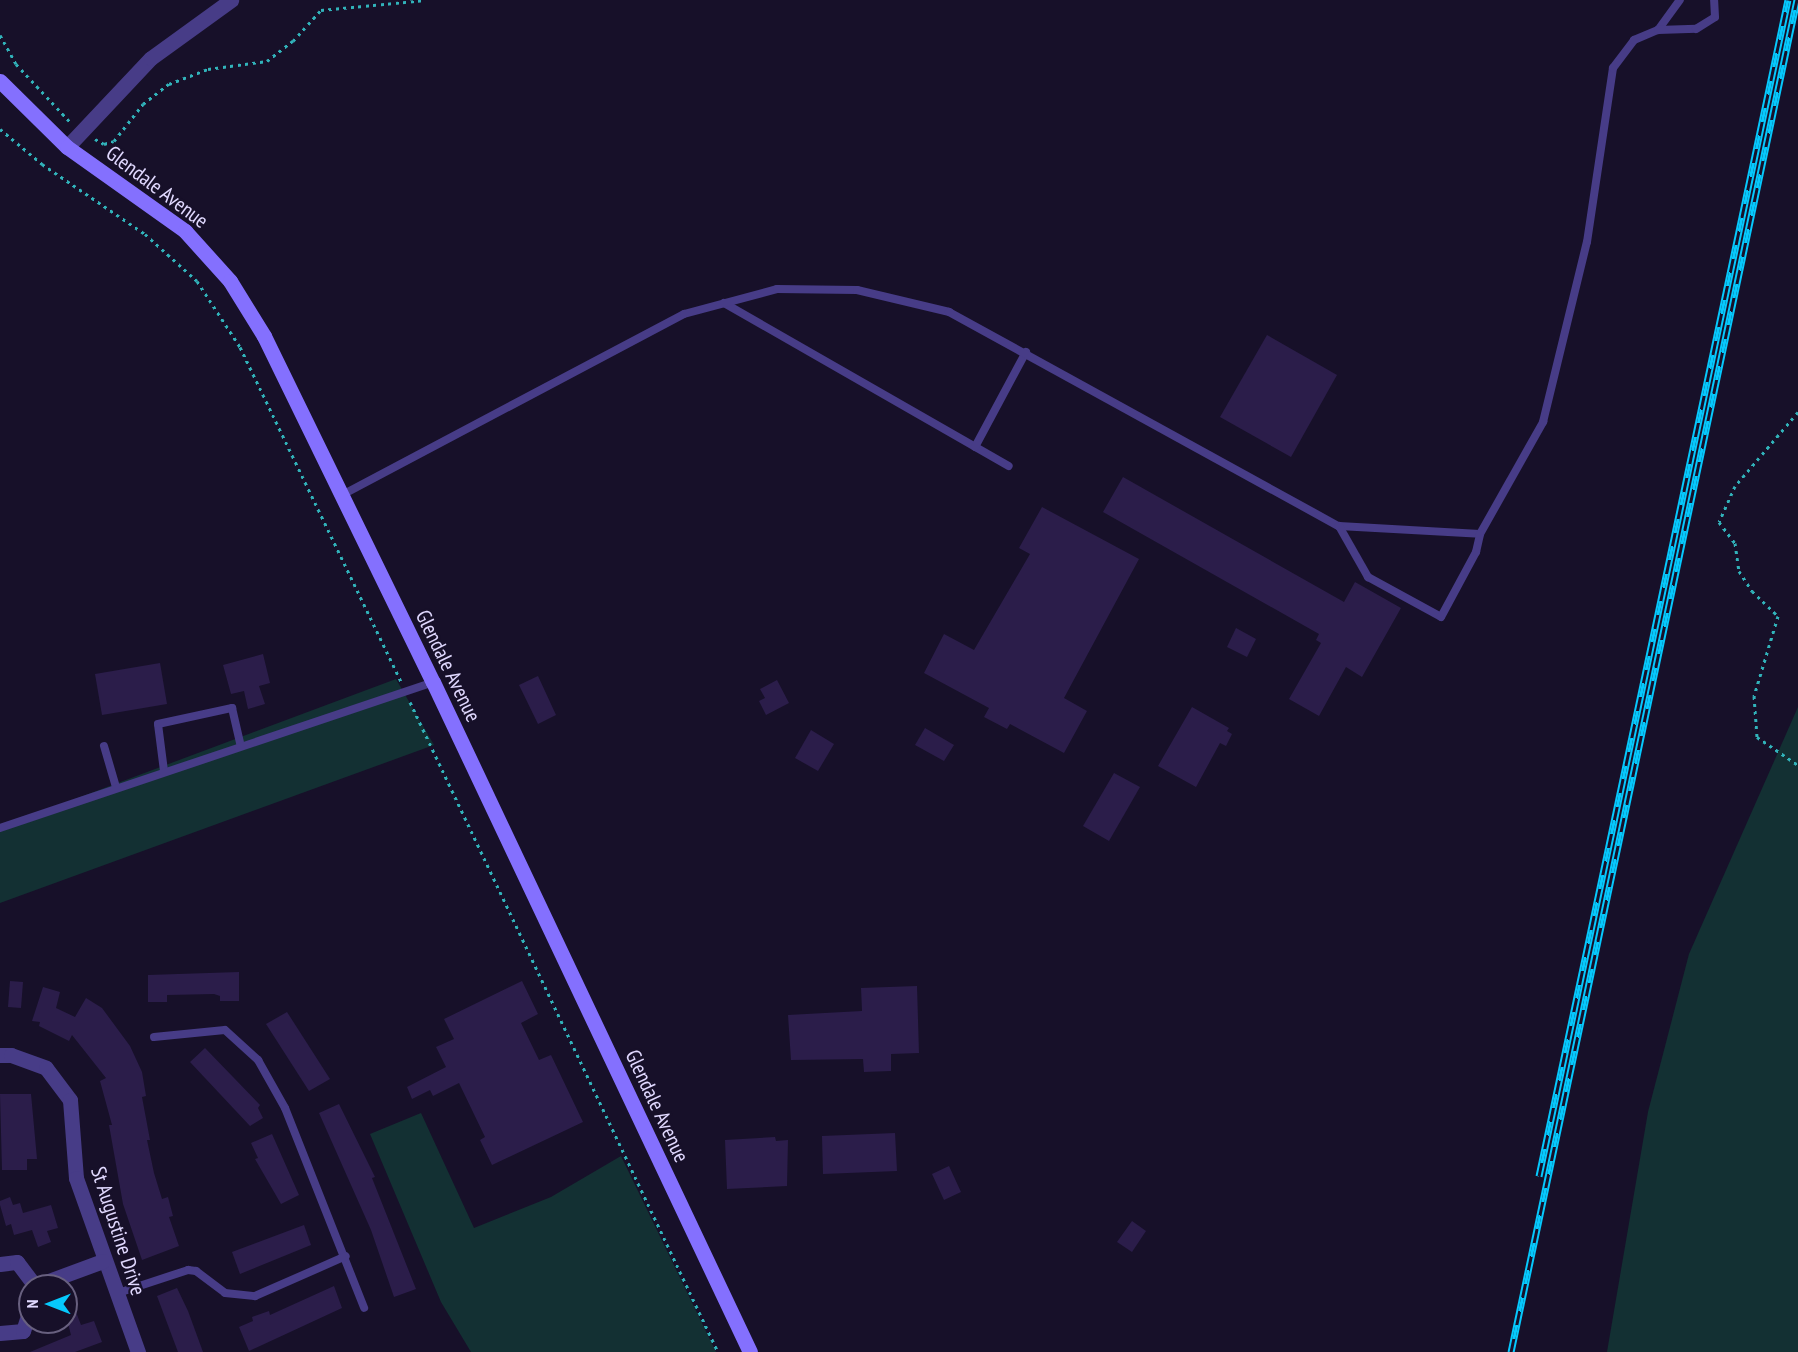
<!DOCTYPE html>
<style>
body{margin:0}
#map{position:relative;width:1798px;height:1352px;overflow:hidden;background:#171029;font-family:"PT Sans Narrow",sans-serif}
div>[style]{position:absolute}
.green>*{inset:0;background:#133033}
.building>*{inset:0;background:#2b1d4a}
.path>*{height:3px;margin-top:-1.5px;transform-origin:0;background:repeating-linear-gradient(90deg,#31b3ba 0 3px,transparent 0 7.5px)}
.service>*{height:8px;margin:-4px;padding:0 4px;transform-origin:4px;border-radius:4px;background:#473c87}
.minor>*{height:15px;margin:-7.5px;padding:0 7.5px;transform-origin:7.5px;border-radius:7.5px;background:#473c87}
.tertiary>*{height:15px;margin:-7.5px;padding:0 7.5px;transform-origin:7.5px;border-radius:7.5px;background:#473c87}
.secondary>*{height:15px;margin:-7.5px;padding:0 7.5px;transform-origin:7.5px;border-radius:7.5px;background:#8470fe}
.rail>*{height:7px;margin-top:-3.5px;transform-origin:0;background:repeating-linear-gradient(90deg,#171029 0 14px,#06c9fd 0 28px);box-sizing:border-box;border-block:2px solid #06c9fd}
span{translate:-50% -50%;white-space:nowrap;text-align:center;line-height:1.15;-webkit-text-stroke:4.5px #171029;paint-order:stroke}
.street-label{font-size:21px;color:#e1d9ff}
.north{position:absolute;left:18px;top:1274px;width:60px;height:60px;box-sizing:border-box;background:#171029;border:2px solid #68607f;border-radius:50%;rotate:270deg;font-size:16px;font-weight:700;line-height:24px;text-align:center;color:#e1d9ff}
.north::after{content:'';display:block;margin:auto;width:21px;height:27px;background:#06c9fd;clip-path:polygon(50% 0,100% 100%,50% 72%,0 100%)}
</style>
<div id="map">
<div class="green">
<i style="clip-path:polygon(396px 679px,434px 745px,0 903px,0 827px)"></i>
<i style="clip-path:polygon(1798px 707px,1798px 1352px,1607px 1352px,1648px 1112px,1689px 954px)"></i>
<i style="clip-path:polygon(421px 1113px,474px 1228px,551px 1197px,621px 1156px,716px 1352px,471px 1352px,441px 1302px,370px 1134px)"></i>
</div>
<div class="building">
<i style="clip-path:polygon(1267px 335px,1337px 375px,1291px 457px,1220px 417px)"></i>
<i style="clip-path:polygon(1123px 477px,1344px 602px,1355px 582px,1401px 608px,1362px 677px,1346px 667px,1319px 716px,1289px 699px,1321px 643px,1316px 640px,1319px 634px,1103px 512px)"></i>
<i style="clip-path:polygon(1042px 507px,1139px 559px,1064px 698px,1087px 711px,1064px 753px,1010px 724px,1007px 729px,984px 717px,989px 708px,924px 673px,944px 634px,974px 650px,1030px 554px,1019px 548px)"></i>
<i style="clip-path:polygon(1236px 628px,1256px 639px,1247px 657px,1227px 647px)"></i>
<i style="clip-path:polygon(263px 654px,270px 683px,259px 686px,265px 704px,248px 709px,244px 691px,231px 694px,223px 665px)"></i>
<i style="clip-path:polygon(160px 663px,167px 704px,102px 715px,95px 674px)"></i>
<i style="clip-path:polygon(538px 676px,556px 715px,538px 724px,519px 685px)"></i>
<i style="clip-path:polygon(777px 680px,789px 703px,766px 715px,759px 701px,765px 698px,760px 689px)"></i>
<i style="clip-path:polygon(1192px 707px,1229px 728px,1227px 731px,1232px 734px,1226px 746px,1220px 743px,1196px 787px,1158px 766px)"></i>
<i style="clip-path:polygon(925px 728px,954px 745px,944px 761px,915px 745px)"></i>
<i style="clip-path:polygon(811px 730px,834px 744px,818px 771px,795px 758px)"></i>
<i style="clip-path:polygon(1114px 773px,1140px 787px,1109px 841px,1083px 826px)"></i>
<i style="clip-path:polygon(239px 972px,239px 1001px,220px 1001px,220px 996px,214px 994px,167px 995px,167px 1002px,148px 1002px,148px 975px)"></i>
<i style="clip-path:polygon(10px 981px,23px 982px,21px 1008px,8px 1007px)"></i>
<i style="clip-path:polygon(522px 981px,538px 1014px,521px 1023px,539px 1060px,551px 1055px,583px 1122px,492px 1165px,480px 1140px,485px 1137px,459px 1083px,433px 1096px,430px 1090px,412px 1099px,407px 1087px,446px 1067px,436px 1047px,454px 1039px,444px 1019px)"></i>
<i style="clip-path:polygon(917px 986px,919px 1053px,891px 1054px,891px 1071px,864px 1072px,863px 1059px,791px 1060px,788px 1015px,862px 1011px,861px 988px)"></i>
<i style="clip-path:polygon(43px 987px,60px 992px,56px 1008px,75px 1017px,86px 998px,102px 1008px,130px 1046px,142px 1072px,146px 1096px,142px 1097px,150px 1140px,147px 1140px,154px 1173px,162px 1199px,168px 1197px,173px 1216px,169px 1217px,179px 1246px,142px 1260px,123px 1204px,109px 1125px,112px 1125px,100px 1081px,106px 1078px,72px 1035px,69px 1041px,39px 1026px,40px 1022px,32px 1021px)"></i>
<i style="clip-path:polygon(287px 1012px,330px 1079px,309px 1091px,266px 1024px)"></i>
<i style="clip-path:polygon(205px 1048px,260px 1105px,258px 1108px,263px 1118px,250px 1126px,190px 1062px)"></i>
<i style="clip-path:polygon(0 1094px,31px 1094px,37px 1159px,27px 1159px,27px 1170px,2px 1170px)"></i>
<i style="clip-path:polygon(339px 1104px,375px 1177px,372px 1178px,416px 1289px,394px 1297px,371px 1230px,319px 1113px)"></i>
<i style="clip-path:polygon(895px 1133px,897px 1171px,823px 1174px,822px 1136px)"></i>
<i style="clip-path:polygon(272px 1134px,299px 1195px,281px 1204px,255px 1159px,258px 1158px,251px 1143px)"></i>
<i style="clip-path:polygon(775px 1137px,776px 1141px,788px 1140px,787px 1186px,727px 1189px,725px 1140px)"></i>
<i style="clip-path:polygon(949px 1166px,961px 1192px,944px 1200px,932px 1174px)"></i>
<i style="clip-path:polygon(10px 1197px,13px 1205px,20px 1203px,23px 1213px,51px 1205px,58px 1228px,47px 1231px,51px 1242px,38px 1247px,32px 1230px,14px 1235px,11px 1224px,6px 1226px,0 1205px,0 1201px)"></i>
<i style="clip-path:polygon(1132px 1221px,1146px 1231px,1132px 1252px,1117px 1242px)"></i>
<i style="clip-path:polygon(304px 1225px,311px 1245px,240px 1274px,232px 1252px)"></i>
<i style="clip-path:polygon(334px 1286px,342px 1308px,249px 1351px,239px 1327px,253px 1321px,252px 1317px,269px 1311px,270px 1315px)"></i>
<i style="clip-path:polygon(177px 1288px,188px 1311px,203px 1352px,178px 1352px,157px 1296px)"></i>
<i style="clip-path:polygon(76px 1312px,81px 1325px,94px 1321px,102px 1342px,75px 1352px,30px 1352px,71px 1335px,66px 1316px)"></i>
</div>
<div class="path">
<i style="left:0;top:35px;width:33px;rotate:61deg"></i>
<i style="left:16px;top:64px;width:79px;rotate:47deg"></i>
<i style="left:0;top:129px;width:55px;rotate:39.8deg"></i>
<i style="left:42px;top:164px;width:125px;rotate:34.2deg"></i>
<i style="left:145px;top:234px;width:70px;rotate:42.1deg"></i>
<i style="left:197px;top:281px;width:79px;rotate:56.9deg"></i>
<i style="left:240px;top:347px;width:372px;rotate:64.3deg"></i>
<i style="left:95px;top:139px;width:10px;rotate:29deg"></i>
<i style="left:104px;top:144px;width:10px;rotate:-17deg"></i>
<i style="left:114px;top:141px;width:47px;rotate:-51.9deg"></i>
<i style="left:143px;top:104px;width:33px;rotate:-38deg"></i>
<i style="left:169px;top:84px;width:42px;rotate:-21deg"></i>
<i style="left:208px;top:69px;width:60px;rotate:-7.7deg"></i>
<i style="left:267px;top:61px;width:33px;rotate:-38deg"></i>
<i style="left:293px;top:41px;width:42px;rotate:-47.9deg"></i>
<i style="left:321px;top:10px;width:105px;rotate:-5.4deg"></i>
<i style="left:1798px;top:412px;width:97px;rotate:130.4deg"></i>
<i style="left:1735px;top:486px;width:39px;rotate:114deg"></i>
<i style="left:1719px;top:522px;width:26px;rotate:53deg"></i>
<i style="left:1735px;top:543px;width:28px;rotate:82deg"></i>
<i style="left:1739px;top:571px;width:24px;rotate:57deg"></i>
<i style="left:1752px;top:591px;width:36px;rotate:44deg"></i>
<i style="left:1778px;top:616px;width:84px;rotate:106.7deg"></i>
<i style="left:1754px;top:696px;width:41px;rotate:85.8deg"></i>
<i style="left:1757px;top:737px;width:50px;rotate:34.3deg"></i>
<i style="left:410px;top:702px;width:719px;rotate:64.65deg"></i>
</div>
<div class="service">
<i style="left:1658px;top:30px;width:37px;rotate:-54deg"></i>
<i style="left:724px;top:303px;width:328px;rotate:29.8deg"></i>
<i style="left:975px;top:447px;width:108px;rotate:-61.8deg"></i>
<i style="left:342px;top:495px;width:387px;rotate:-27.9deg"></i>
<i style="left:684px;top:314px;width:96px;rotate:-15deg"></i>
<i style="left:777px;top:289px;width:80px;rotate:0.7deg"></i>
<i style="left:857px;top:290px;width:95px;rotate:13.4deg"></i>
<i style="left:949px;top:312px;width:445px;rotate:28.8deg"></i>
<i style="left:1339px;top:526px;width:141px;rotate:3.2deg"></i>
<i style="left:1480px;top:534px;width:129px;rotate:-60.6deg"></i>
<i style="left:1543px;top:422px;width:185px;rotate:-76.3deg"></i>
<i style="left:1587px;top:242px;width:176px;rotate:-81.5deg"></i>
<i style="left:1613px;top:68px;width:35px;rotate:-53deg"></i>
<i style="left:1634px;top:40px;width:26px;rotate:-23deg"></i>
<i style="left:1658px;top:30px;width:38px;rotate:-2deg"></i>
<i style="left:1696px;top:29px;width:22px;rotate:-32deg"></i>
<i style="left:1715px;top:17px;width:17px;rotate:-93deg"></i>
<i style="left:1339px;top:526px;width:59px;rotate:60.4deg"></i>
<i style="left:1368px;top:577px;width:83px;rotate:28.7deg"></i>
<i style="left:1441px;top:617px;width:74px;rotate:-61.7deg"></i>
<i style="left:1476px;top:552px;width:18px;rotate:-77deg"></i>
<i style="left:104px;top:746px;width:43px;rotate:73.7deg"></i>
<i style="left:164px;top:771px;width:47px;rotate:-97.3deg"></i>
<i style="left:158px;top:724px;width:76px;rotate:-12.2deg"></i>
<i style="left:232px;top:708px;width:39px;rotate:77deg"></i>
<i style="left:0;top:828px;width:457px;rotate:-18.6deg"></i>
<i style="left:154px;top:1037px;width:71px;rotate:-5.6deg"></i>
<i style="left:225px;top:1030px;width:45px;rotate:42.3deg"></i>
<i style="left:258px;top:1060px;width:55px;rotate:60.6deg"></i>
<i style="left:285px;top:1108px;width:215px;rotate:68.4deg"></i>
<i style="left:115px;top:1294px;width:77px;rotate:-18.2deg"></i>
<i style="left:188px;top:1270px;width:8px;rotate:7deg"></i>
<i style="left:196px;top:1271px;width:36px;rotate:37deg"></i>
<i style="left:225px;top:1293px;width:30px;rotate:6deg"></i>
<i style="left:255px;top:1296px;width:99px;rotate:-23.7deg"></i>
</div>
<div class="minor">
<i style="left:0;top:1055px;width:11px"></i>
<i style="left:11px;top:1055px;width:37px;rotate:20deg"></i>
<i style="left:46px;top:1068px;width:40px;rotate:53deg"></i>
<i style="left:70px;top:1100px;width:78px;rotate:85.6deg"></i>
<i style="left:76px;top:1178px;width:185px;rotate:70.4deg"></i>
<i style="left:0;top:1264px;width:17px;rotate:-7deg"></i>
<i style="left:17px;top:1262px;width:30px;rotate:53deg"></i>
<i style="left:35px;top:1286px;width:72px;rotate:-20.2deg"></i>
<i style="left:0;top:1333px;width:23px;rotate:-5deg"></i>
<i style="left:23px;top:1331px;width:23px;rotate:-72deg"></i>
</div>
<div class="tertiary">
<i style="left:67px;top:147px;width:122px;rotate:-46.7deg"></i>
<i style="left:151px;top:58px;width:99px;rotate:-35.9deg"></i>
</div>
<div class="secondary">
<i style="left:0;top:81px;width:94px;rotate:44.6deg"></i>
<i style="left:67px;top:147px;width:145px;rotate:35.4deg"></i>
<i style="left:185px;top:231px;width:67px;rotate:48deg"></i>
<i style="left:230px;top:281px;width:65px;rotate:58.3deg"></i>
<i style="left:264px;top:336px;width:385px;rotate:64deg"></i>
<i style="left:433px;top:682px;width:741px;rotate:64.68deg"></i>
</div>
<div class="rail">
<i style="left:1539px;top:1176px;width:1202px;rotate:-78.05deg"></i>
<i style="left:1511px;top:1352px;width:1382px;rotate:-78.06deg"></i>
</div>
<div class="street-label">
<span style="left:157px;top:187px;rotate:37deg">Glendale Avenue</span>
<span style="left:448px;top:666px;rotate:64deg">Glendale Avenue</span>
<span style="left:657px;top:1106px;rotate:65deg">Glendale Avenue</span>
<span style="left:118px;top:1231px;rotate:72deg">St Augustine Drive</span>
</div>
<div class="north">N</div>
</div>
